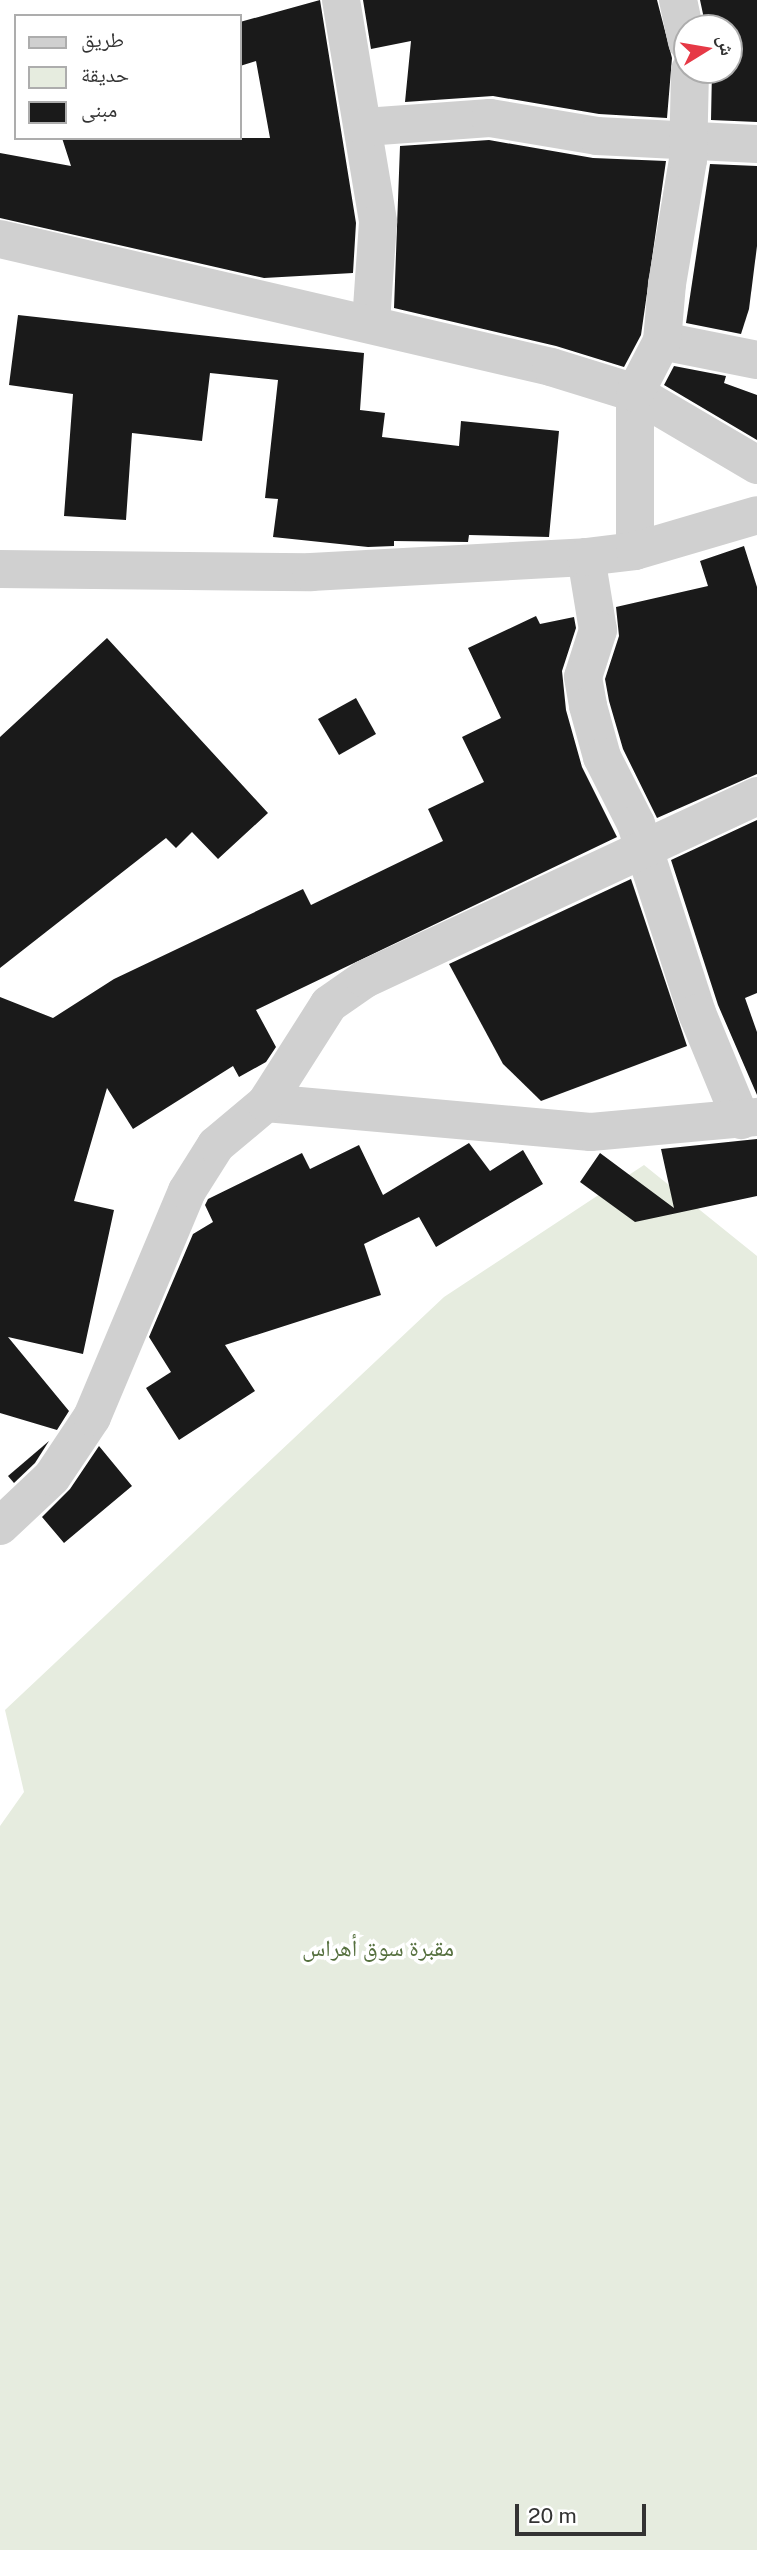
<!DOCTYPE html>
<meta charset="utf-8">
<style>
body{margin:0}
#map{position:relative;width:757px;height:2550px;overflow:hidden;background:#fff;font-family:"Public Sans","Noto Naskh Arabic",sans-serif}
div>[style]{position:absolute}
.green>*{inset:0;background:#e6ecdf}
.building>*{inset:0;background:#1a1a1a}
.minor>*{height:38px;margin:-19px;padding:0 19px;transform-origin:19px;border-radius:19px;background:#d0d0d0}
span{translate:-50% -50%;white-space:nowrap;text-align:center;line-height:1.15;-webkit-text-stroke:7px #fff;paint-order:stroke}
.park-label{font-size:23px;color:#56703f}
.legend{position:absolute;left:14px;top:14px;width:228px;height:126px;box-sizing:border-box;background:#fff;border:2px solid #adadad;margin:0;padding:9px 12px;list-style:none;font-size:21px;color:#333}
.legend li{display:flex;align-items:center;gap:14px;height:35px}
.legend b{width:35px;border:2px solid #adadad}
.north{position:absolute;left:673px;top:14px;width:70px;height:70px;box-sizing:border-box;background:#fff;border:2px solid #adadad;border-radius:50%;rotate:79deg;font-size:19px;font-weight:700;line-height:28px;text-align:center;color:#333}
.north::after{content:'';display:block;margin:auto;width:24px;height:32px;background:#e63946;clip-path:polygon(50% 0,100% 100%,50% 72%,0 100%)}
.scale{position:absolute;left:515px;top:2504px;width:131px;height:32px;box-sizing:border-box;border:4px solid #333;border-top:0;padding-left:9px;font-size:21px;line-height:24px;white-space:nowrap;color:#333;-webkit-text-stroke:5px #fff;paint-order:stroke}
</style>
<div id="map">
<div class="green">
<i style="clip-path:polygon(644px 1165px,757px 1256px,757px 2550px,0 2550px,0 1826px,24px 1792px,5px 1710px,444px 1297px)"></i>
</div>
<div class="building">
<i style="clip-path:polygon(320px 0,356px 223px,353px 273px,264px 278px,0 218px,0 153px,71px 166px,62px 138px,270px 138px,256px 61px,240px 66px,240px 22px)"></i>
<i style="clip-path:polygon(363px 0,657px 0,672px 58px,667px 118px,599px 114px,493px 96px,405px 102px,411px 41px,371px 49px)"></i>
<i style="clip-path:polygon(700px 0,757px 0,757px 122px,711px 120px,712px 70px,729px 70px,729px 28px,706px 28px)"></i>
<i style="clip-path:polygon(489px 140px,593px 158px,666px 161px,641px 335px,624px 367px,556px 346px,394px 308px,400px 146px)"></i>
<i style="clip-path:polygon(710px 164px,757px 166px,757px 246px,749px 309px,741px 334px,686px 323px)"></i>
<i style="clip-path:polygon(18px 315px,364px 353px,360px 410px,385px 413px,382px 437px,459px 446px,461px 421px,559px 431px,549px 537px,469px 535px,468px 542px,394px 541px,394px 546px,368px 547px,273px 537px,278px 499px,265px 498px,278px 380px,210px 373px,202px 441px,132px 433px,126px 520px,64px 516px,73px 394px,9px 385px)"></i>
<i style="clip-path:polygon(674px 366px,726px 376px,724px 383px,757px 395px,757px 440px,664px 385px)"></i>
<i style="clip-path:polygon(744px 546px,757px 587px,757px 774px,657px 818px,623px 749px,609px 701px,605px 679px,619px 636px,616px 607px,708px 586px,700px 561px)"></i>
<i style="clip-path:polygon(536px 616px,540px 624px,574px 617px,576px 628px,562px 671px,566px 710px,582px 767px,617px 837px,256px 1010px,276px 1047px,266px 1062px,239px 1077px,233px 1066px,133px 1129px,107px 1088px,74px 1201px,114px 1210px,83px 1354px,8px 1337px,69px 1411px,57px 1430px,0 1413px,0 997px,53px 1018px,114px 979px,303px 889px,311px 905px,443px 841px,428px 809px,484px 782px,462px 737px,501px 718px,468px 648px)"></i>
<i style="clip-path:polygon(107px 638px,268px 813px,218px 859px,192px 832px,176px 848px,166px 838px,0 968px,0 737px)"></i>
<i style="clip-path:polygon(356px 698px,376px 734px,339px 755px,318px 719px)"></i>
<i style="clip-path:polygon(757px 820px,757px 993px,745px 998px,757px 1032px,757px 1095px,718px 1005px,671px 860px)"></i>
<i style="clip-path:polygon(631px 879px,687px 1046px,541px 1101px,503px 1064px,449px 964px)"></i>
<i style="clip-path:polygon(757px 1139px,757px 1196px,635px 1222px,580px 1182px,600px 1153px,674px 1208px,661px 1149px)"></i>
<i style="clip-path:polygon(469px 1143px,490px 1171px,523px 1150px,543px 1184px,436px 1247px,419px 1217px,364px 1244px,381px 1295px,225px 1345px,255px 1391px,179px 1440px,146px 1388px,171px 1372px,149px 1337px,193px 1234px,213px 1222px,205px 1205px,208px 1199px,302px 1153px,310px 1169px,359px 1145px,383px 1195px)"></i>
<i style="clip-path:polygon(49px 1441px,35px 1463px,14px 1483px,8px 1476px)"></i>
<i style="clip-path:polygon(99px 1446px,132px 1486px,64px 1543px,42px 1517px,70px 1489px)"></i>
</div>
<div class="minor">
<i style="left:341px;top:0;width:225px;rotate:80.5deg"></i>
<i style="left:378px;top:222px;width:101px;rotate:94deg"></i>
<i style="left:678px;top:0;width:43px;rotate:77.9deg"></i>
<i style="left:365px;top:127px;width:125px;rotate:-4.1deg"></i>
<i style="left:490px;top:118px;width:109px;rotate:9.5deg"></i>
<i style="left:597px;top:136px;width:160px;rotate:2.9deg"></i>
<i style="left:0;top:239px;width:566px;rotate:13.08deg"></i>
<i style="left:551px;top:367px;width:88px;rotate:17.2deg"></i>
<i style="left:635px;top:393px;width:142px;rotate:30.5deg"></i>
<i style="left:662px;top:341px;width:97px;rotate:11.3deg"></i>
<i style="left:635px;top:551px;width:158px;rotate:-90deg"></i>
<i style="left:635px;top:393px;width:59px;rotate:-62.6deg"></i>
<i style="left:662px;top:341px;width:57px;rotate:-85deg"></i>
<i style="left:667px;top:284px;width:126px;rotate:-80.4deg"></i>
<i style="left:688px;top:160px;width:90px;rotate:-88.7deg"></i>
<i style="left:586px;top:557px;width:74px;rotate:80.7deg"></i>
<i style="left:598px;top:630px;width:49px;rotate:107.7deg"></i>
<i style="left:583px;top:677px;width:29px;rotate:80deg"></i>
<i style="left:588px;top:706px;width:53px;rotate:74.6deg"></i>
<i style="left:602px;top:757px;width:75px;rotate:63.1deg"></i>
<i style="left:636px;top:824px;width:199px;rotate:72.1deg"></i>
<i style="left:697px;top:1013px;width:116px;rotate:67.6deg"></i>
<i style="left:0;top:569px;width:311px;rotate:0.6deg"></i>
<i style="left:311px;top:572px;width:275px;rotate:-3.1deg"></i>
<i style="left:586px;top:557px;width:49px;rotate:-7deg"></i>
<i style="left:635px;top:551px;width:127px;rotate:-16.4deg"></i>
<i style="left:266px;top:1103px;width:326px;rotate:5.1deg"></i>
<i style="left:591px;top:1132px;width:167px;rotate:-5.2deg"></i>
<i style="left:0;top:1526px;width:71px;rotate:-43.3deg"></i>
<i style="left:52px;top:1477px;width:72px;rotate:-56.3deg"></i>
<i style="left:92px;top:1417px;width:245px;rotate:-67.2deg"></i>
<i style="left:187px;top:1191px;width:54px;rotate:-57.8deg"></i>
<i style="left:216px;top:1145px;width:65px;rotate:-40deg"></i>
<i style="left:266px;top:1103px;width:117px;rotate:-57.5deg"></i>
<i style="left:329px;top:1004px;width:44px;rotate:-34.8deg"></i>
<i style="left:365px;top:979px;width:433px;rotate:-25deg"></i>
</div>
<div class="park-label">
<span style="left:378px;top:1948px">مقبرة سوق أهراس</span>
</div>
<ul class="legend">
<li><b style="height:9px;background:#d0d0d0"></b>طريق</li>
<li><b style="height:19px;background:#e6ecdf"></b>حديقة</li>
<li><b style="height:19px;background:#1a1a1a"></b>مبنى</li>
</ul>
<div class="north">ش</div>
<div class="scale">20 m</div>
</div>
